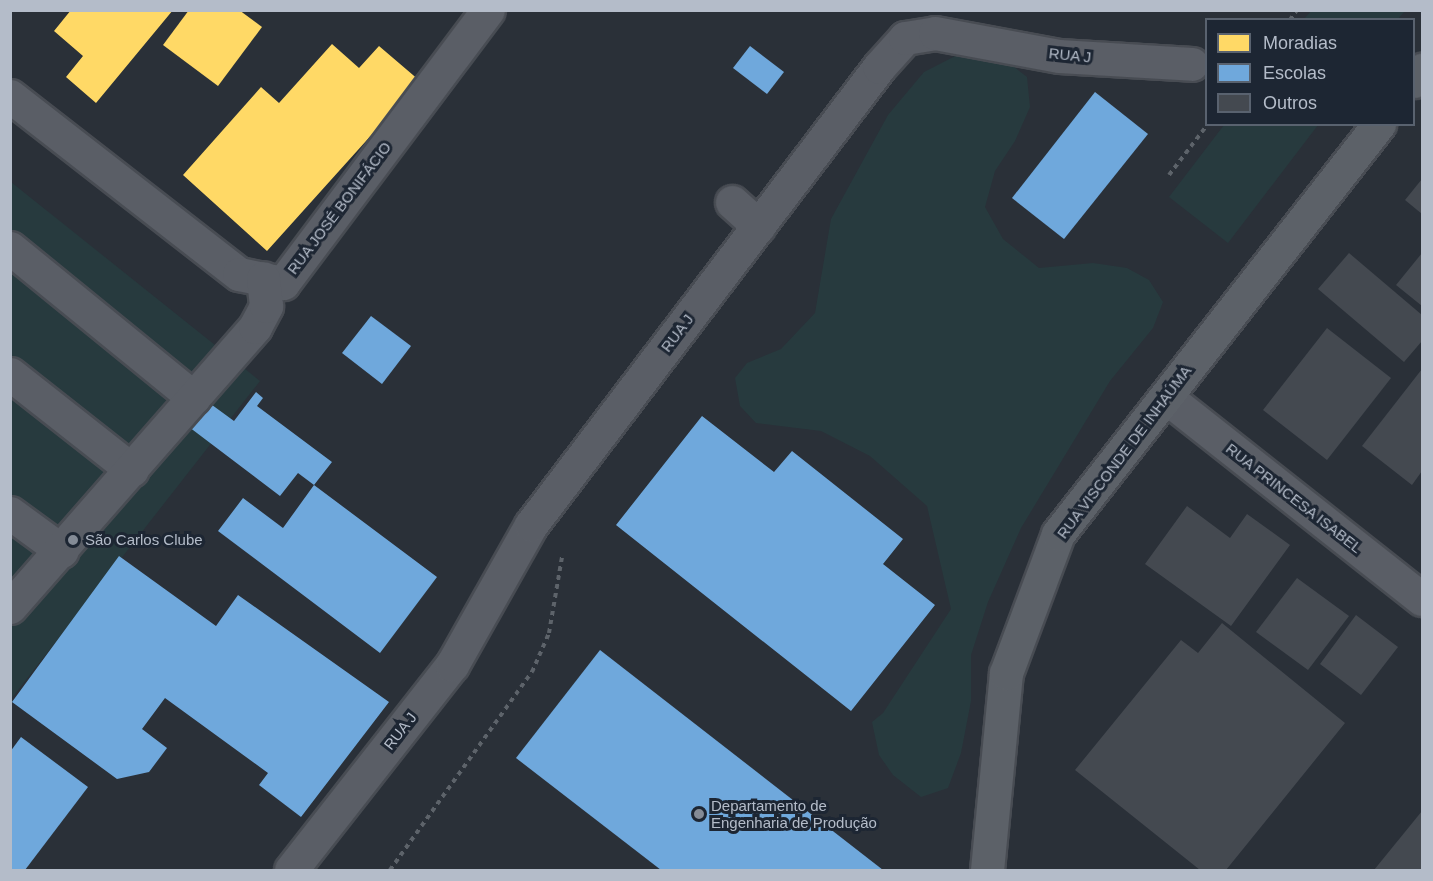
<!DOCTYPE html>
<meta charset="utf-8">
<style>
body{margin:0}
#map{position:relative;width:1433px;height:881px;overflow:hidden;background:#2a3038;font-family:Arial,sans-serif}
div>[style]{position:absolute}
.green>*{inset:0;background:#273a3e}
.homes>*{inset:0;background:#ffd966}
.schools>*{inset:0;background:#6fa8dc}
.building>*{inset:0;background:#444950}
.path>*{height:4px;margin-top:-2px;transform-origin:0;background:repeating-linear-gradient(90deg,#5d636a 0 4.5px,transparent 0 9px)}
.roads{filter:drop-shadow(2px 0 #484c53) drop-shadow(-2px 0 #484c53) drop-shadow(0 2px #484c53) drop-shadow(0 -2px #484c53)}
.minor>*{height:33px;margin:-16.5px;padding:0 16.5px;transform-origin:16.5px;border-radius:16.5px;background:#5a5e66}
.major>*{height:33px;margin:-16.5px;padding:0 16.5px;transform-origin:16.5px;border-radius:16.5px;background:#5c6168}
.dots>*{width:16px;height:16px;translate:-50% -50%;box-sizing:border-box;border:3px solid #1d2633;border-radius:50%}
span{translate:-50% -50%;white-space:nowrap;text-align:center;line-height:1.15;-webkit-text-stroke:6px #1d2633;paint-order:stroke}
.street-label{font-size:15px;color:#b4bcc9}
.poi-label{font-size:15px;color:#b4bcc9}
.left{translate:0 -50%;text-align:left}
.frame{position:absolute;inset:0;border:12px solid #b4bcc9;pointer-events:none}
.legend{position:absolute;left:1205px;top:18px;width:210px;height:108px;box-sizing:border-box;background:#1d2633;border:2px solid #59626f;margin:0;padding:8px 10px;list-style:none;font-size:18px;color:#b4bcc9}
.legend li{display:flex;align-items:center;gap:12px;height:30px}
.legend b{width:30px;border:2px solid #59626f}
</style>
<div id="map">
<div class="green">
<i style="clip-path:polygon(1311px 11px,1311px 10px,1405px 11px,1398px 19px,1304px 19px)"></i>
<i style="clip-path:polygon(971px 48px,1004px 59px,1027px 77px,1030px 107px,1015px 141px,995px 171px,985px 207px,1003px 239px,1039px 268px,1093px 263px,1127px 268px,1149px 280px,1163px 302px,1153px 328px,1110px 381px,1021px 528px,988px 602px,971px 655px,971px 701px,961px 753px,948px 788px,921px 797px,893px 775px,879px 755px,872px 722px,883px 713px,951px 609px,927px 506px,870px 456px,821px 431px,756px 423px,740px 406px,735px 378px,747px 363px,781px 349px,815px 313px,831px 219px,888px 115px,924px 72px)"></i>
<i style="clip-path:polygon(1224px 125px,1318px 125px,1228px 243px,1169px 197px)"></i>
<i style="clip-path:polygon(11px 182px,260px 381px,11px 699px)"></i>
</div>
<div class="homes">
<i style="clip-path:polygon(71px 10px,173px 10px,96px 103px,66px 77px,83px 56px,54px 31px)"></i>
<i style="clip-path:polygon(189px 10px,239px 10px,262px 27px,218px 86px,163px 45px)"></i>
<i style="clip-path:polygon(332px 44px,359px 68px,379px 46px,420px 81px,267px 251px,183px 175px,261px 87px,279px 103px)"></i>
</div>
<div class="schools">
<i style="clip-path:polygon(750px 46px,784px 72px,767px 94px,733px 68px)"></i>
<i style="clip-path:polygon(1095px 92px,1148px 134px,1064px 239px,1012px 198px)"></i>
<i style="clip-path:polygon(371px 316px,411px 346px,382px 384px,342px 353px)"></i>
<i style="clip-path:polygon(256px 392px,263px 398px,257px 406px,332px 462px,314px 485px,437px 577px,380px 653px,218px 531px,243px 498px,283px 528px,314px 485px,298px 473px,280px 496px,189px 427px,208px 402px,234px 421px)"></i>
<i style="clip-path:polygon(702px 416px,774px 472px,792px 451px,903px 539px,883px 564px,935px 605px,851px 711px,616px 525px)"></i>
<i style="clip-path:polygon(119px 556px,216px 626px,238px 595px,389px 702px,301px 817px,259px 785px,268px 773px,165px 698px,142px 729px,167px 748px,149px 772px,117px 779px,12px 702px)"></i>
<i style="clip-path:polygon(600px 650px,883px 870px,661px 870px,516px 758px)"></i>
<i style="clip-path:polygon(21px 737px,88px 787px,25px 870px,10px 870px,10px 752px)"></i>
</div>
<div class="building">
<i style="clip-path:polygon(1422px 179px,1422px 214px,1405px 200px)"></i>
<i style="clip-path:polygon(1349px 253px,1422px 315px,1422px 341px,1404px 362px,1318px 289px)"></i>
<i style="clip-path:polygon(1422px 253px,1422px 306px,1396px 285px)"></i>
<i style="clip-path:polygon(1327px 328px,1391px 378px,1327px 460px,1263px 410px)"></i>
<i style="clip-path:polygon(1422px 369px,1422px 471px,1412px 485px,1362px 446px)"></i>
<i style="clip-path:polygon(1187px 506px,1230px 538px,1247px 514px,1290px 545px,1231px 626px,1145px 564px)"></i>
<i style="clip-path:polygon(1297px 578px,1349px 616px,1308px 670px,1256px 632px)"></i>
<i style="clip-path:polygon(1356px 615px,1398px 647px,1361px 695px,1320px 664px)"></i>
<i style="clip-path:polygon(1222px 623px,1345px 723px,1226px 870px,1200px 870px,1075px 770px,1181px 640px,1198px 653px)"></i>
<i style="clip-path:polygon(1422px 811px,1422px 870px,1374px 870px)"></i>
</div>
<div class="path">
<i style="left:1290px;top:20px;width:12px;rotate:-55deg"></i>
<i style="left:1169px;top:175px;width:64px;rotate:-52.6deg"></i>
<i style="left:390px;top:870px;width:244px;rotate:-54.4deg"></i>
<i style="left:532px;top:672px;width:43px;rotate:-66.4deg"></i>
<i style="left:549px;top:633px;width:77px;rotate:-80.3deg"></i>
</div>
<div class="roads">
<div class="minor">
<i style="left:10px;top:96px;width:290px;rotate:37.9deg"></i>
<i style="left:239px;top:274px;width:45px;rotate:11.6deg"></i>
<i style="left:283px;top:283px;width:341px;rotate:-53.1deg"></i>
<i style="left:732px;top:202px;width:36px;rotate:42deg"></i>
<i style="left:10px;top:248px;width:237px;rotate:39.2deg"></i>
<i style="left:10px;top:374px;width:155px;rotate:38.2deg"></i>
<i style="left:1166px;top:397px;width:326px;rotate:38.3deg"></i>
<i style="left:10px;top:513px;width:64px;rotate:36.2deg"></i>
<i style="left:10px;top:607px;width:372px;rotate:-48.8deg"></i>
<i style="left:255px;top:327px;width:24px;rotate:-62deg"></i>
<i style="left:266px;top:306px;width:28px;rotate:-96deg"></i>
<i style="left:291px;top:870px;width:261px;rotate:-51.9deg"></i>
<i style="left:452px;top:665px;width:161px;rotate:-60.6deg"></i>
<i style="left:531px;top:525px;width:575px;rotate:-52.77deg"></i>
<i style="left:879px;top:67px;width:39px;rotate:-48deg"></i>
<i style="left:905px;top:38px;width:30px;rotate:-9deg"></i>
<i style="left:935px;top:33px;width:126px;rotate:10.5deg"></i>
<i style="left:1059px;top:56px;width:133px;rotate:3.4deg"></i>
</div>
<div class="major">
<i style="left:1414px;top:81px;width:14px;rotate:-54deg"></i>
<i style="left:987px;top:870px;width:198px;rotate:-84.5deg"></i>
<i style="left:1006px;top:673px;width:148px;rotate:-69.5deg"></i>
<i style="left:1058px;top:534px;width:521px;rotate:-51.94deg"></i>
</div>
</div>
<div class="dots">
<i style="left:73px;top:540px;background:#848b96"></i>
<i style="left:699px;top:814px;background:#848b96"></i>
</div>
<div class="street-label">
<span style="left:1070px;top:55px;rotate:6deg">RUA J</span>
<span style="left:339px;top:208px;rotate:-53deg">RUA JOSÉ BONIFÁCIO</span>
<span style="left:677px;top:333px;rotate:-53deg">RUA J</span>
<span style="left:1124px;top:452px;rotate:-53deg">RUA VISCONDE DE INHAÚMA</span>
<span style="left:1294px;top:498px;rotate:38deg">RUA PRINCESA ISABEL</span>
<span style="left:400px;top:731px;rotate:-52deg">RUA J</span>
</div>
<div class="poi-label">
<span class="left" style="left:85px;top:540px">São Carlos Clube</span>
<span class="left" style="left:711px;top:814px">Departamento de<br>Engenharia de Produção</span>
</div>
<div class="frame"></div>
<ul class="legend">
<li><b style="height:16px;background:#ffd966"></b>Moradias</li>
<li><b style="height:16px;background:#6fa8dc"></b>Escolas</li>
<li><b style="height:16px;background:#444950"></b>Outros</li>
</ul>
</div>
